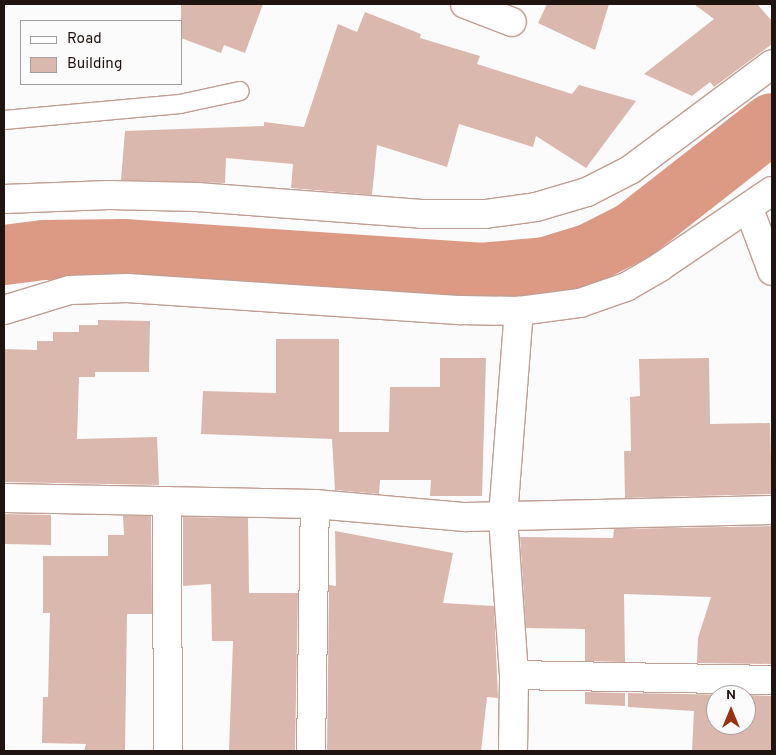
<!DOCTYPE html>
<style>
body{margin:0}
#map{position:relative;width:776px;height:755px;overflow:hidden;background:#fbfbfb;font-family:Overpass,sans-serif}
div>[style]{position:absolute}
.river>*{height:60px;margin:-30px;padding:0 30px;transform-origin:30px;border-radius:30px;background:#dc9984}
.building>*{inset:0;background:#dbb8ad}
.roads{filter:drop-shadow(1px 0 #c09e93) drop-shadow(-1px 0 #c09e93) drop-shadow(0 1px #c09e93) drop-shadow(0 -1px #c09e93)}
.service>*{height:18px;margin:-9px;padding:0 9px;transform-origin:9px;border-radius:9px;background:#fff}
.minor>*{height:28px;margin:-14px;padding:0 14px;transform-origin:14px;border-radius:14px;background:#fff}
.tertiary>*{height:28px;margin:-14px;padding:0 14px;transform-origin:14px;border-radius:14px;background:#fff}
span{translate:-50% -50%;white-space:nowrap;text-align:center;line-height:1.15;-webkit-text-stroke:4px #fbfbfb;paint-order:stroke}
.frame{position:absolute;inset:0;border:5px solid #201410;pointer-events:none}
.legend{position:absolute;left:20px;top:20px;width:162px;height:65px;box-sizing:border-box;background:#fbfbfb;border:1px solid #a39f9d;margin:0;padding:6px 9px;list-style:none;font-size:15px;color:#201410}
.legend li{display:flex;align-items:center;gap:10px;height:25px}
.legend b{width:25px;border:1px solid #a39f9d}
.north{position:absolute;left:706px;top:685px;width:50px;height:50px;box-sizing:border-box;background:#fbfbfb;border:1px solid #a39f9d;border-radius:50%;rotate:0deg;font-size:14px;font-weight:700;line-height:20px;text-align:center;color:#201410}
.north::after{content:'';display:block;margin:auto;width:18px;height:22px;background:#99320f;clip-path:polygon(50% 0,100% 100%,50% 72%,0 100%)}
</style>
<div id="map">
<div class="river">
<i style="left:4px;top:255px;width:40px;rotate:-7.1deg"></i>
<i style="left:44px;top:250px;width:79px;rotate:-0.7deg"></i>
<i style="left:123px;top:249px;width:358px;rotate:3.8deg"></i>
<i style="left:480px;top:273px;width:66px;rotate:-5.2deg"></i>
<i style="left:546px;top:267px;width:47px;rotate:-17.3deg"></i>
<i style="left:591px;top:253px;width:48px;rotate:-27.1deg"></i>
<i style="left:634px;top:231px;width:175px;rotate:-38deg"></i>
</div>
<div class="building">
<i style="clip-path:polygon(181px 4px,263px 4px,245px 53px,224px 45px,221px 53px,181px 38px)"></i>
<i style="clip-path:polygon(547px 4px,609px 4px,595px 50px,538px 23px)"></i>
<i style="clip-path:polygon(694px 4px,757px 4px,772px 21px,772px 44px,714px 87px,710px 82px,692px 96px,644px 74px,714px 19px)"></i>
<i style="clip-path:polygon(365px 12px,421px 34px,420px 38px,480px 56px,477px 64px,572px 94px,579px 85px,636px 101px,586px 168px,536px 136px,533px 147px,459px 124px,447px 167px,377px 145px,372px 195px,291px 188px,293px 164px,226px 158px,225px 183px,121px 180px,125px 131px,264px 126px,264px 122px,304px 127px,338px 24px,357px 32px)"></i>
<i style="clip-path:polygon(98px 320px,150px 321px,149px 372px,95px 372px,95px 377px,79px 377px,77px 439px,157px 437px,159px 485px,4px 482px,4px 349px,37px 350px,37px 341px,53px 341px,53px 332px,79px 332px,79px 325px,98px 325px)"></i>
<i style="clip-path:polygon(276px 339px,339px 339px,339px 432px,389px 432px,390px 387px,440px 387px,440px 358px,486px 358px,482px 496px,430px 496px,431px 480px,380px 480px,379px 494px,335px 490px,332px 439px,201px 434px,203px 391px,276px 393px)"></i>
<i style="clip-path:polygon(709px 358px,710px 424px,770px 423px,772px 494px,625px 498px,624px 451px,631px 451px,630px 397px,640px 396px,639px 359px)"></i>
<i style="clip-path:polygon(4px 514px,51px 515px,51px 545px,4px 544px)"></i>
<i style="clip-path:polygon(123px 516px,151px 516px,152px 614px,127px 614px,125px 751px,84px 751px,86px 744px,42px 743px,43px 697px,48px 697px,50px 613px,43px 613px,43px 556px,108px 556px,108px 535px,124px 535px)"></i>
<i style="clip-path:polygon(183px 517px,248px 518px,249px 593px,298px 593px,295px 751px,229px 751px,233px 641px,212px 641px,211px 584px,183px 586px)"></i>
<i style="clip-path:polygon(772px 526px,772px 664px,697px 663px,698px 638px,711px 597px,624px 594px,625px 662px,585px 661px,585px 629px,526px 628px,520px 537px,613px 538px,614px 529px)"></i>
<i style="clip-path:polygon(335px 531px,453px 553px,443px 603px,494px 606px,498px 698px,487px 697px,481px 751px,327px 751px,329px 585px,336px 586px)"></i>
<i style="clip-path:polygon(585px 692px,625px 693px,625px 706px,585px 704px)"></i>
<i style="clip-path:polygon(628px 693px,740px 695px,716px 695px,716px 725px,746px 725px,746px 695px,772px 696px,772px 751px,692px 751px,694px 711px,628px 707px)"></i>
</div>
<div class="roads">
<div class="service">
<i style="left:4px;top:120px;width:177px;rotate:-5.2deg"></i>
<i style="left:180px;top:104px;width:61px;rotate:-12.2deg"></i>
</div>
<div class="minor">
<i style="left:465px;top:4px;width:50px;rotate:21deg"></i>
<i style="left:749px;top:209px;width:66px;rotate:69.6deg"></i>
<i style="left:4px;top:310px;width:69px;rotate:-16.9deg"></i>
<i style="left:70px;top:290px;width:57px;rotate:-2deg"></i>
<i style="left:127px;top:288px;width:335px;rotate:3.8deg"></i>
<i style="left:461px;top:310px;width:58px;rotate:1deg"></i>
<i style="left:519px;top:311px;width:62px;rotate:-7.5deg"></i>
<i style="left:580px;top:303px;width:49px;rotate:-19.2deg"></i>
<i style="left:626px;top:287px;width:39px;rotate:-30deg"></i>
<i style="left:660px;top:267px;width:135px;rotate:-34.2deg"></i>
<i style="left:4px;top:498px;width:311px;rotate:1.1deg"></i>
<i style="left:315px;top:504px;width:151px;rotate:5deg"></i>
<i style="left:465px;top:517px;width:307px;rotate:-1.3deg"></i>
<i style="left:167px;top:501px;width:250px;rotate:89.8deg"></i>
<i style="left:514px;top:675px;width:258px;rotate:1.1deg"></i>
<i style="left:311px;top:751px;width:247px;rotate:-89.1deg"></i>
<i style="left:513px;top:751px;width:76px;rotate:-89.2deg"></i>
<i style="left:514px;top:675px;width:158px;rotate:-94deg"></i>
<i style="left:503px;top:517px;width:207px;rotate:-85.6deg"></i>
</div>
<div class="tertiary">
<i style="left:4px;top:199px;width:105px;rotate:-2.2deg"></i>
<i style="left:109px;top:195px;width:88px;rotate:1.3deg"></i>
<i style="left:197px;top:197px;width:225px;rotate:4.3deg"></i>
<i style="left:421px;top:214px;width:64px"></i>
<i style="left:485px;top:214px;width:51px;rotate:-7.8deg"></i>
<i style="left:536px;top:207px;width:53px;rotate:-16.4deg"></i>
<i style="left:587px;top:192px;width:48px;rotate:-27.1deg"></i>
<i style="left:630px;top:170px;width:177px;rotate:-36.7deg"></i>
</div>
</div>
<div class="frame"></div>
<ul class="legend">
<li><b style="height:6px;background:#fff"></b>Road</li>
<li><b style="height:14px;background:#dbb8ad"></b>Building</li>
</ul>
<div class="north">N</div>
</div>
